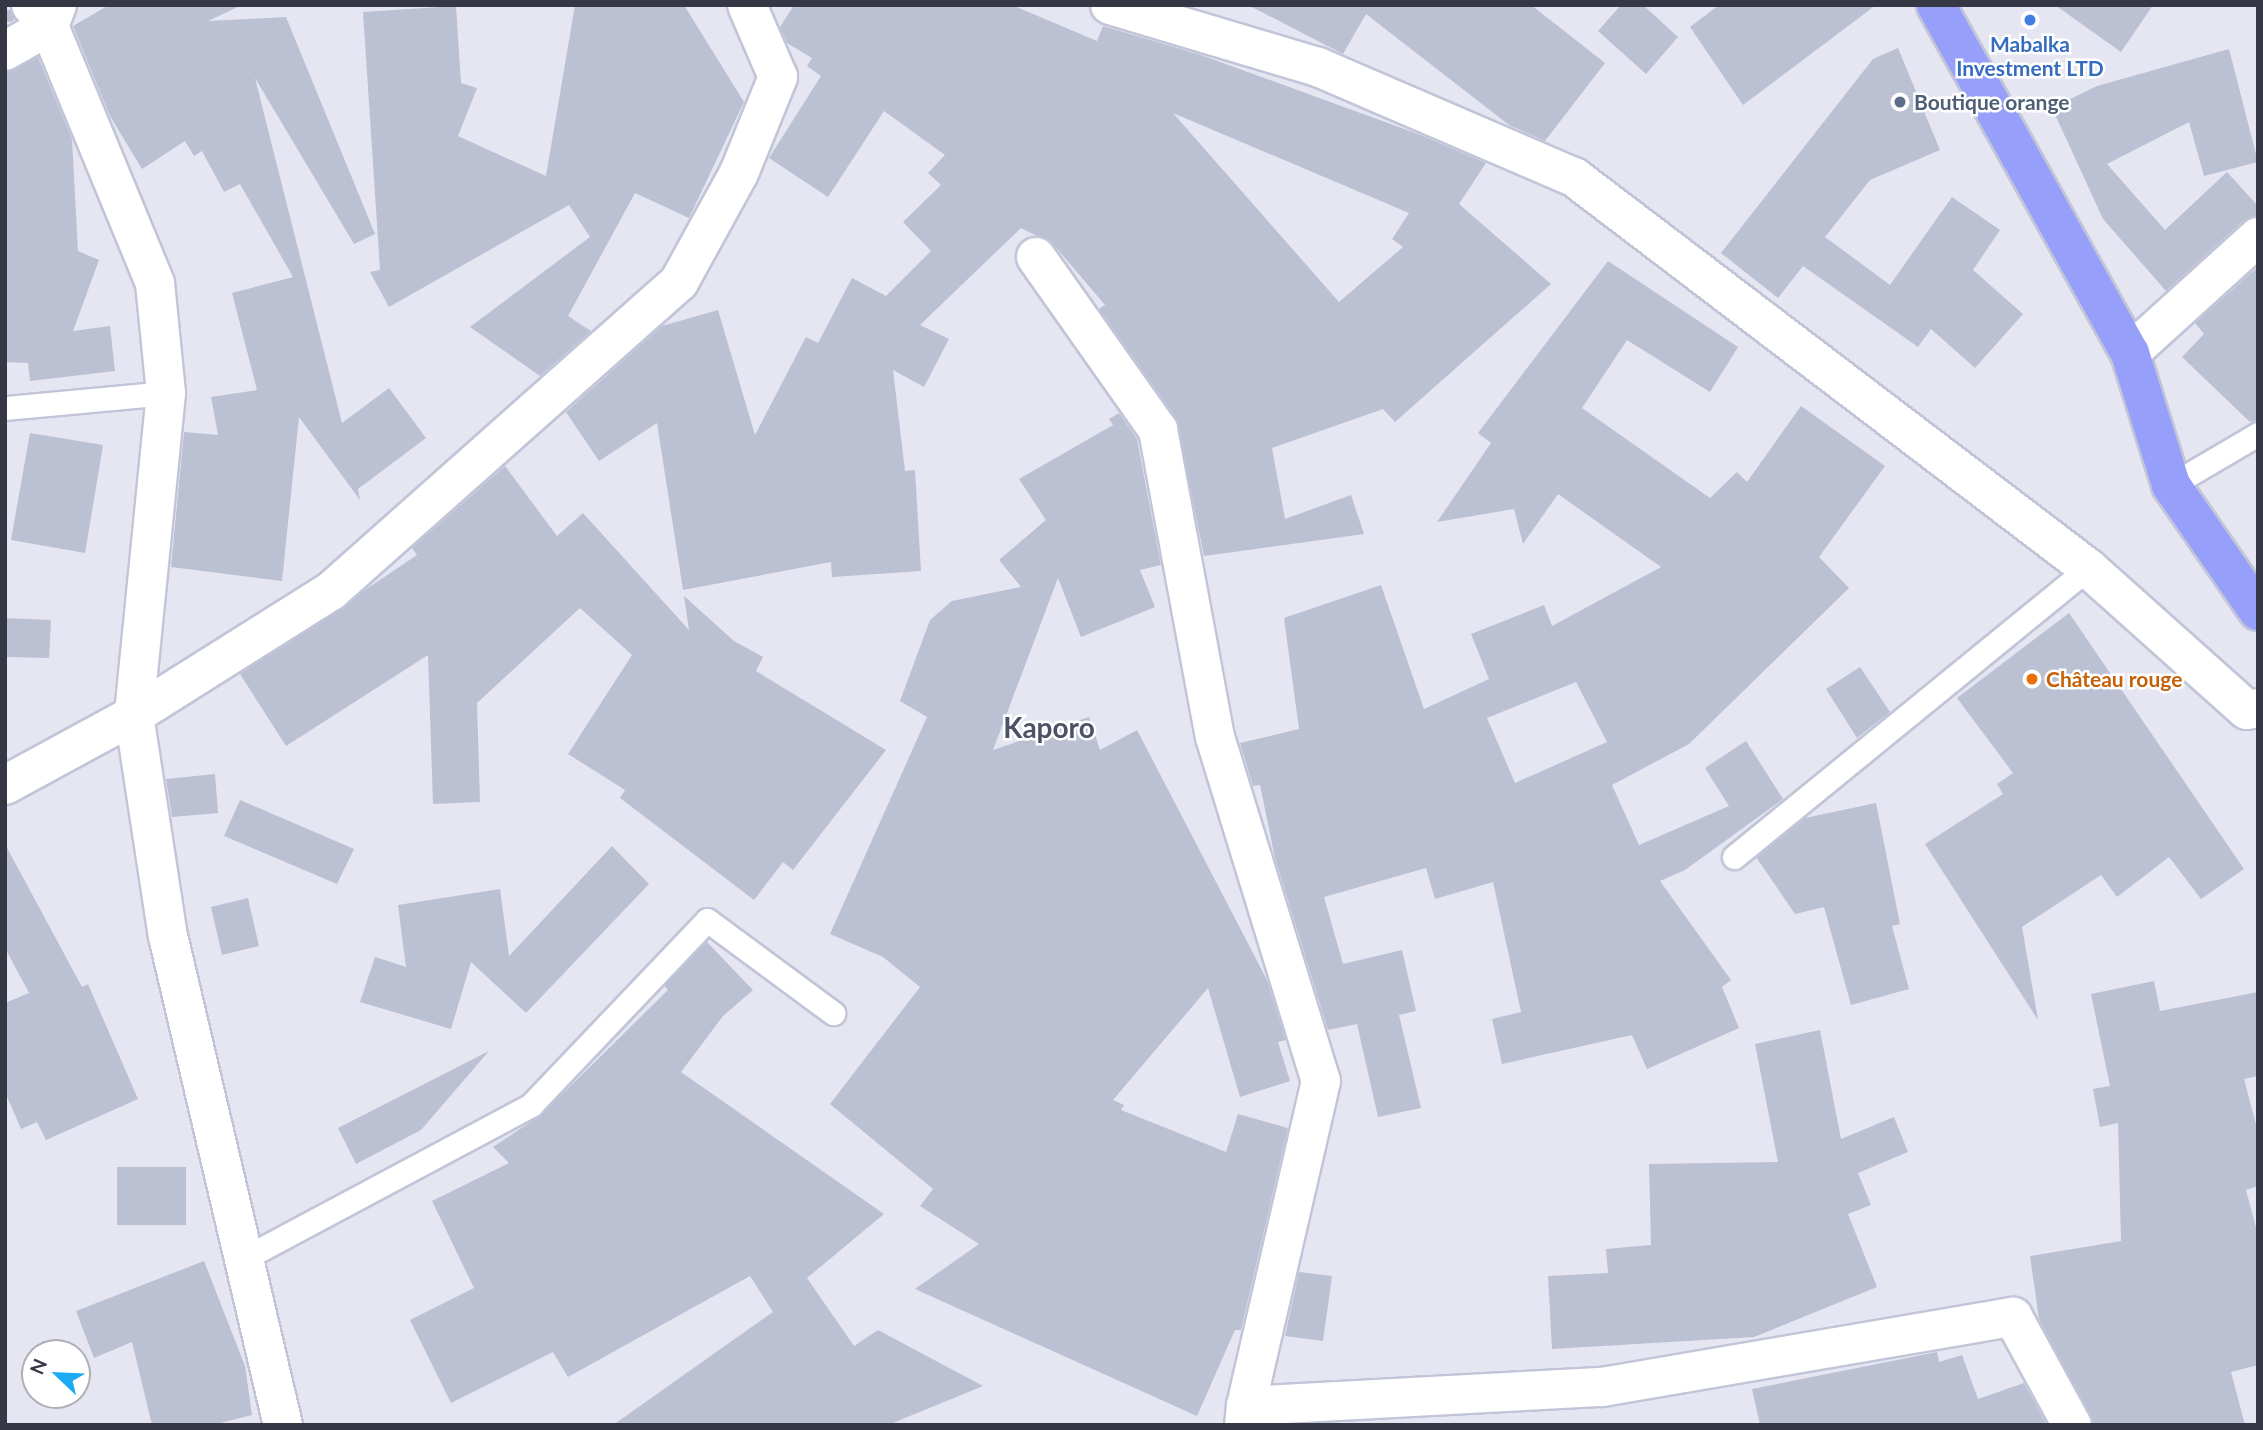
<!DOCTYPE html>
<meta charset="utf-8">
<style>
body{margin:0}
#map{position:relative;width:2263px;height:1430px;overflow:hidden;background:#e5e6f2;font-family:Lato,sans-serif}
div>[style]{position:absolute}
.building>*{inset:0;background:#bbc0d3}
.round{border-radius:50%}
.roads{filter:drop-shadow(2px 0 #c2c5d8) drop-shadow(-2px 0 #c2c5d8) drop-shadow(0 2px #c2c5d8) drop-shadow(0 -2px #c2c5d8)}
.service>*{height:23px;margin:-11.5px;padding:0 11.5px;transform-origin:11.5px;border-radius:11.5px;background:#fff}
.minor>*{height:38px;margin:-19px;padding:0 19px;transform-origin:19px;border-radius:19px;background:#fff}
.primary>*{height:38px;margin:-19px;padding:0 19px;transform-origin:19px;border-radius:19px;background:#96a0fa}
.dots>*{width:19px;height:19px;translate:-50% -50%;box-sizing:border-box;border:4px solid #fff;border-radius:50%}
span{translate:-50% -50%;white-space:nowrap;text-align:center;line-height:1.15;-webkit-text-stroke:5px #fff;paint-order:stroke}
.shop-label{font-size:21px;color:#366cbe;font-weight:700}
.service-label{font-size:21px;color:#4e5e75;font-weight:700}
.left{translate:0 -50%;text-align:left}
.food-label{font-size:21px;color:#c56008;font-weight:700}
.district-label{font-size:28px;color:#4c5266;font-weight:700}
.frame{position:absolute;inset:0;border:7px solid #353844;pointer-events:none}
.north{position:absolute;left:21px;top:1339px;width:70px;height:70px;box-sizing:border-box;background:#fff;border:2px solid #aeafb4;border-radius:50%;rotate:293deg;font-size:19px;font-weight:700;line-height:28px;text-align:center;color:#353844}
.north::after{content:'';display:block;margin:auto;width:24px;height:32px;background:#1caaf2;clip-path:polygon(50% 0,100% 100%,50% 72%,0 100%)}
</style>
<div id="map">
<div class="building">
<i style="clip-path:polygon(109px 5px,242px 5px,208px 21px,286px 17px,375px 234px,354px 244px,255px 78px,342px 423px,389px 388px,426px 438px,358px 489px,360px 500px,299px 417px,282px 581px,171px 567px,184px 432px,218px 435px,211px 397px,257px 390px,232px 293px,293px 277px,240px 184px,224px 192px,202px 151px,194px 156px,185px 141px,142px 169px,110px 116px,73px 26px)"></i>
<i style="clip-path:polygon(575px 5px,684px 5px,744px 102px,689px 218px,635px 193px,568px 316px,591px 331px,540px 376px,470px 327px,590px 237px,569px 205px,389px 307px,370px 272px,380px 270px,363px 12px,456px 6px,461px 83px,477px 88px,458px 136px,546px 176px)"></i>
<i style="clip-path:polygon(evenodd,794px 5px,1012px 5px,1097px 41px,1103px 26px,1201px 55px,1418px 134px,1486px 163px,1459px 204px,1551px 284px,1395px 422px,1383px 409px,1272px 448px,1285px 519px,1351px 495px,1364px 534px,1204px 556px,1176px 418px,1099px 309px,1105px 305px,1053px 244px,1021px 228px,920px 325px,949px 339px,924px 387px,893px 370px,905px 471px,915px 470px,921px 571px,832px 577px,831px 562px,683px 590px,657px 423px,599px 461px,566px 412px,662px 326px,718px 310px,755px 435px,806px 337px,818px 343px,852px 278px,886px 296px,931px 251px,903px 222px,941px 185px,928px 173px,945px 155px,884px 111px,828px 197px,769px 158px,821px 76px,807px 66px,812px 58px,787px 43px,780px 27px,794px 5px,1173px 113px,1409px 213px,1392px 239px,1403px 247px,1339px 302px,1173px 113px)"></i>
<i style="clip-path:polygon(1248px 5px,1531px 5px,1605px 63px,1545px 141px,1509px 125px,1366px 14px,1343px 54px)"></i>
<i style="clip-path:polygon(1621px 5px,1643px 5px,1678px 37px,1646px 74px,1598px 31px)"></i>
<i style="clip-path:polygon(1719px 5px,1876px 5px,1743px 105px,1690px 27px)"></i>
<i style="clip-path:polygon(2055px 5px,2153px 5px,2121px 52px)"></i>
<i class="round" style="left:3px;top:10px;width:12px;height:12px"></i>
<i style="clip-path:polygon(1898px 48px,1940px 150px,1870px 180px,1825px 237px,1890px 285px,1952px 197px,2000px 230px,1973px 270px,2023px 314px,1975px 368px,1931px 329px,1918px 347px,1803px 266px,1778px 298px,1721px 253px,1873px 59px)"></i>
<i style="clip-path:polygon(2229px 49px,2258px 162px,2204px 176px,2189px 122px,2107px 164px,2165px 230px,2227px 172px,2258px 206px,2258px 216px,2243px 221px,2166px 291px,2103px 219px,2052px 108px,2097px 86px)"></i>
<i style="clip-path:polygon(38px 57px,72px 139px,78px 251px,99px 260px,73px 331px,110px 326px,115px 371px,30px 381px,28px 363px,5px 362px,5px 73px)"></i>
<i style="clip-path:polygon(evenodd,1608px 261px,1738px 347px,1710px 392px,1627px 340px,1582px 408px,1710px 498px,1737px 472px,1747px 482px,1801px 406px,1885px 466px,1819px 557px,1849px 588px,1689px 744px,1612px 785px,1639px 845px,1729px 806px,1705px 768px,1746px 741px,1783px 799px,1685px 870px,1660px 881px,1731px 980px,1722px 987px,1739px 1028px,1647px 1069px,1632px 1035px,1502px 1064px,1492px 1019px,1521px 1012px,1493px 882px,1435px 899px,1426px 868px,1324px 897px,1343px 964px,1402px 950px,1416px 1011px,1399px 1015px,1421px 1108px,1378px 1117px,1357px 1024px,1328px 1030px,1275px 858px,1260px 785px,1253px 786px,1240px 743px,1299px 729px,1284px 618px,1381px 585px,1424px 709px,1489px 679px,1471px 634px,1544px 605px,1552px 626px,1661px 567px,1558px 494px,1523px 544px,1514px 509px,1437px 522px,1491px 443px,1478px 433px,1608px 261px,1576px 682px,1607px 742px,1515px 783px,1487px 718px,1576px 682px)"></i>
<i style="clip-path:polygon(2258px 267px,2258px 420px,2250px 422px,2182px 357px,2204px 334px,2195px 323px)"></i>
<i style="clip-path:polygon(1119px 413px,1137px 439px,1161px 565px,1140px 570px,1155px 607px,1081px 637px,1058px 578px,993px 750px,1089px 717px,1100px 750px,1137px 730px,1267px 980px,1286px 1040px,1278px 1042px,1290px 1081px,1240px 1097px,1208px 988px,1113px 1100px,1124px 1105px,1121px 1110px,1226px 1152px,1238px 1114px,1288px 1128px,1241px 1330px,1235px 1330px,1197px 1416px,915px 1289px,979px 1244px,920px 1206px,933px 1189px,830px 1104px,920px 987px,883px 957px,830px 934px,927px 717px,900px 701px,930px 620px,952px 601px,1021px 587px,999px 560px,1046px 520px,1019px 479px,1113px 425px,1109px 419px)"></i>
<i style="clip-path:polygon(30px 433px,103px 445px,85px 553px,11px 540px)"></i>
<i style="clip-path:polygon(505px 466px,557px 536px,583px 513px,689px 630px,684px 596px,734px 641px,763px 657px,756px 671px,886px 750px,793px 870px,783px 862px,754px 900px,620px 798px,625px 790px,568px 754px,632px 655px,580px 608px,477px 703px,480px 802px,433px 804px,428px 655px,286px 746px,240px 674px,417px 555px,412px 548px)"></i>
<i style="clip-path:polygon(2069px 613px,2244px 869px,2201px 899px,2169px 857px,2117px 897px,2101px 875px,2022px 927px,2038px 1020px,1925px 844px,2003px 794px,1997px 784px,2013px 773px,1957px 698px)"></i>
<i style="clip-path:polygon(5px 618px,51px 620px,49px 658px,5px 657px)"></i>
<i style="clip-path:polygon(1860px 667px,1890px 712px,1857px 738px,1826px 689px)"></i>
<i style="clip-path:polygon(215px 774px,218px 813px,172px 817px,166px 779px)"></i>
<i style="clip-path:polygon(240px 800px,354px 849px,337px 884px,224px 836px)"></i>
<i style="clip-path:polygon(1876px 803px,1900px 924px,1892px 926px,1909px 989px,1851px 1005px,1824px 907px,1795px 914px,1756px 857px,1805px 818px)"></i>
<i style="clip-path:polygon(5px 844px,82px 987px,88px 984px,138px 1099px,46px 1140px,37px 1122px,21px 1129px,5px 1092px,5px 1003px,29px 993px,5px 948px)"></i>
<i style="clip-path:polygon(612px 846px,649px 884px,526px 1013px,471px 962px,451px 1029px,360px 1002px,375px 957px,406px 967px,398px 905px,500px 889px,509px 956px)"></i>
<i style="clip-path:polygon(248px 898px,259px 946px,222px 955px,211px 907px)"></i>
<i style="clip-path:polygon(706px 941px,753px 990px,723px 1016px,681px 1072px,884px 1214px,807px 1278px,854px 1346px,878px 1330px,983px 1386px,888px 1425px,613px 1425px,773px 1312px,750px 1276px,568px 1377px,553px 1352px,451px 1403px,410px 1320px,474px 1288px,432px 1201px,509px 1163px,493px 1147px,541px 1115px,668px 990px,664px 986px)"></i>
<i style="clip-path:polygon(2154px 981px,2160px 1011px,2258px 992px,2258px 1076px,2244px 1079px,2258px 1132px,2258px 1186px,2246px 1190px,2258px 1235px,2258px 1365px,2231px 1372px,2245px 1425px,2094px 1425px,2039px 1319px,2030px 1256px,2121px 1241px,2118px 1123px,2100px 1127px,2093px 1089px,2110px 1086px,2091px 994px)"></i>
<i style="clip-path:polygon(1820px 1030px,1841px 1139px,1894px 1117px,1908px 1152px,1858px 1173px,1871px 1205px,1848px 1214px,1877px 1287px,1754px 1337px,1552px 1349px,1548px 1276px,1608px 1273px,1606px 1249px,1651px 1245px,1649px 1164px,1778px 1162px,1755px 1044px)"></i>
<i style="clip-path:polygon(489px 1051px,421px 1130px,356px 1164px,338px 1128px)"></i>
<i style="clip-path:polygon(117px 1167px,186px 1167px,186px 1225px,117px 1225px)"></i>
<i style="clip-path:polygon(204px 1261px,245px 1366px,252px 1415px,212px 1425px,152px 1425px,132px 1342px,94px 1358px,76px 1311px)"></i>
<i style="clip-path:polygon(1299px 1272px,1332px 1276px,1323px 1341px,1285px 1336px)"></i>
<i style="clip-path:polygon(1937px 1352px,1939px 1362px,1962px 1355px,1978px 1399px,2024px 1383px,2047px 1425px,1760px 1425px,1752px 1389px)"></i>
</div>
<div class="roads">
<div class="service">
<i style="left:5px;top:408px;width:162px;rotate:-5.3deg"></i>
<i style="left:2171px;top:485px;width:101px;rotate:-30.4deg"></i>
<i style="left:1734px;top:857px;width:457px;rotate:-39.2deg"></i>
<i style="left:241px;top:1260px;width:329px;rotate:-28.1deg"></i>
<i style="left:531px;top:1105px;width:255px;rotate:-46.4deg"></i>
<i style="left:707px;top:920px;width:157px;rotate:36.4deg"></i>
</div>
<div class="minor">
<i style="left:31px;top:5px;width:28px;rotate:49deg"></i>
<i style="left:49px;top:26px;width:278px;rotate:67.6deg"></i>
<i style="left:155px;top:283px;width:111px;rotate:84.3deg"></i>
<i style="left:166px;top:393px;width:324px;rotate:95.7deg"></i>
<i style="left:134px;top:715px;width:224px;rotate:81.3deg"></i>
<i style="left:168px;top:936px;width:502px;rotate:76.77deg"></i>
<i style="left:1110px;top:5px;width:217px;rotate:16.6deg"></i>
<i style="left:1318px;top:67px;width:279px;rotate:23.3deg"></i>
<i style="left:1574px;top:177px;width:646px;rotate:37.26deg"></i>
<i style="left:2088px;top:568px;width:213px;rotate:41.8deg"></i>
<i style="left:2247px;top:710px;width:11px;rotate:-10deg"></i>
<i style="left:5px;top:51px;width:51px;rotate:-29.6deg"></i>
<i style="left:49px;top:26px;width:22px;rotate:-69deg"></i>
<i style="left:1036px;top:257px;width:212px;rotate:54.8deg"></i>
<i style="left:1158px;top:430px;width:312px;rotate:79.5deg"></i>
<i style="left:1215px;top:737px;width:360px;rotate:72.9deg"></i>
<i style="left:1321px;top:1081px;width:334px;rotate:103deg"></i>
<i style="left:2130px;top:353px;width:173px;rotate:-42.2deg"></i>
<i style="left:5px;top:785px;width:147px;rotate:-28.5deg"></i>
<i style="left:134px;top:715px;width:233px;rotate:-32.2deg"></i>
<i style="left:331px;top:591px;width:465px;rotate:-41.6deg"></i>
<i style="left:679px;top:282px;width:124px;rotate:-61.2deg"></i>
<i style="left:739px;top:173px;width:104px;rotate:-67.9deg"></i>
<i style="left:778px;top:77px;width:78px;rotate:-113.3deg"></i>
<i style="left:1244px;top:1425px;width:19px;rotate:-84deg"></i>
<i style="left:1246px;top:1406px;width:357px;rotate:-3.1deg"></i>
<i style="left:1602px;top:1387px;width:417px;rotate:-9.7deg"></i>
<i style="left:2013px;top:1317px;width:123px;rotate:61.4deg"></i>
</div>
<div class="primary">
<i style="left:1936px;top:5px;width:398px;rotate:60.9deg"></i>
<i style="left:2130px;top:353px;width:138px;rotate:72.7deg"></i>
<i style="left:2171px;top:485px;width:153px;rotate:55.4deg"></i>
</div>
</div>
<div class="dots">
<i style="left:2030px;top:20px;background:#3f7fe0"></i>
<i style="left:1900px;top:102px;background:#5c6f8a"></i>
<i style="left:2032px;top:679px;background:#e8710a"></i>
</div>
<div class="shop-label">
<span style="left:2030px;top:56px">Mabalka<br>Investment LTD</span>
</div>
<div class="service-label">
<span class="left" style="left:1914px;top:102px">Boutique orange</span>
</div>
<div class="food-label">
<span class="left" style="left:2046px;top:679px">Château rouge</span>
</div>
<div class="district-label">
<span style="left:1049px;top:727px">Kaporo</span>
</div>
<div class="frame"></div>
<div class="north">N</div>
</div>
